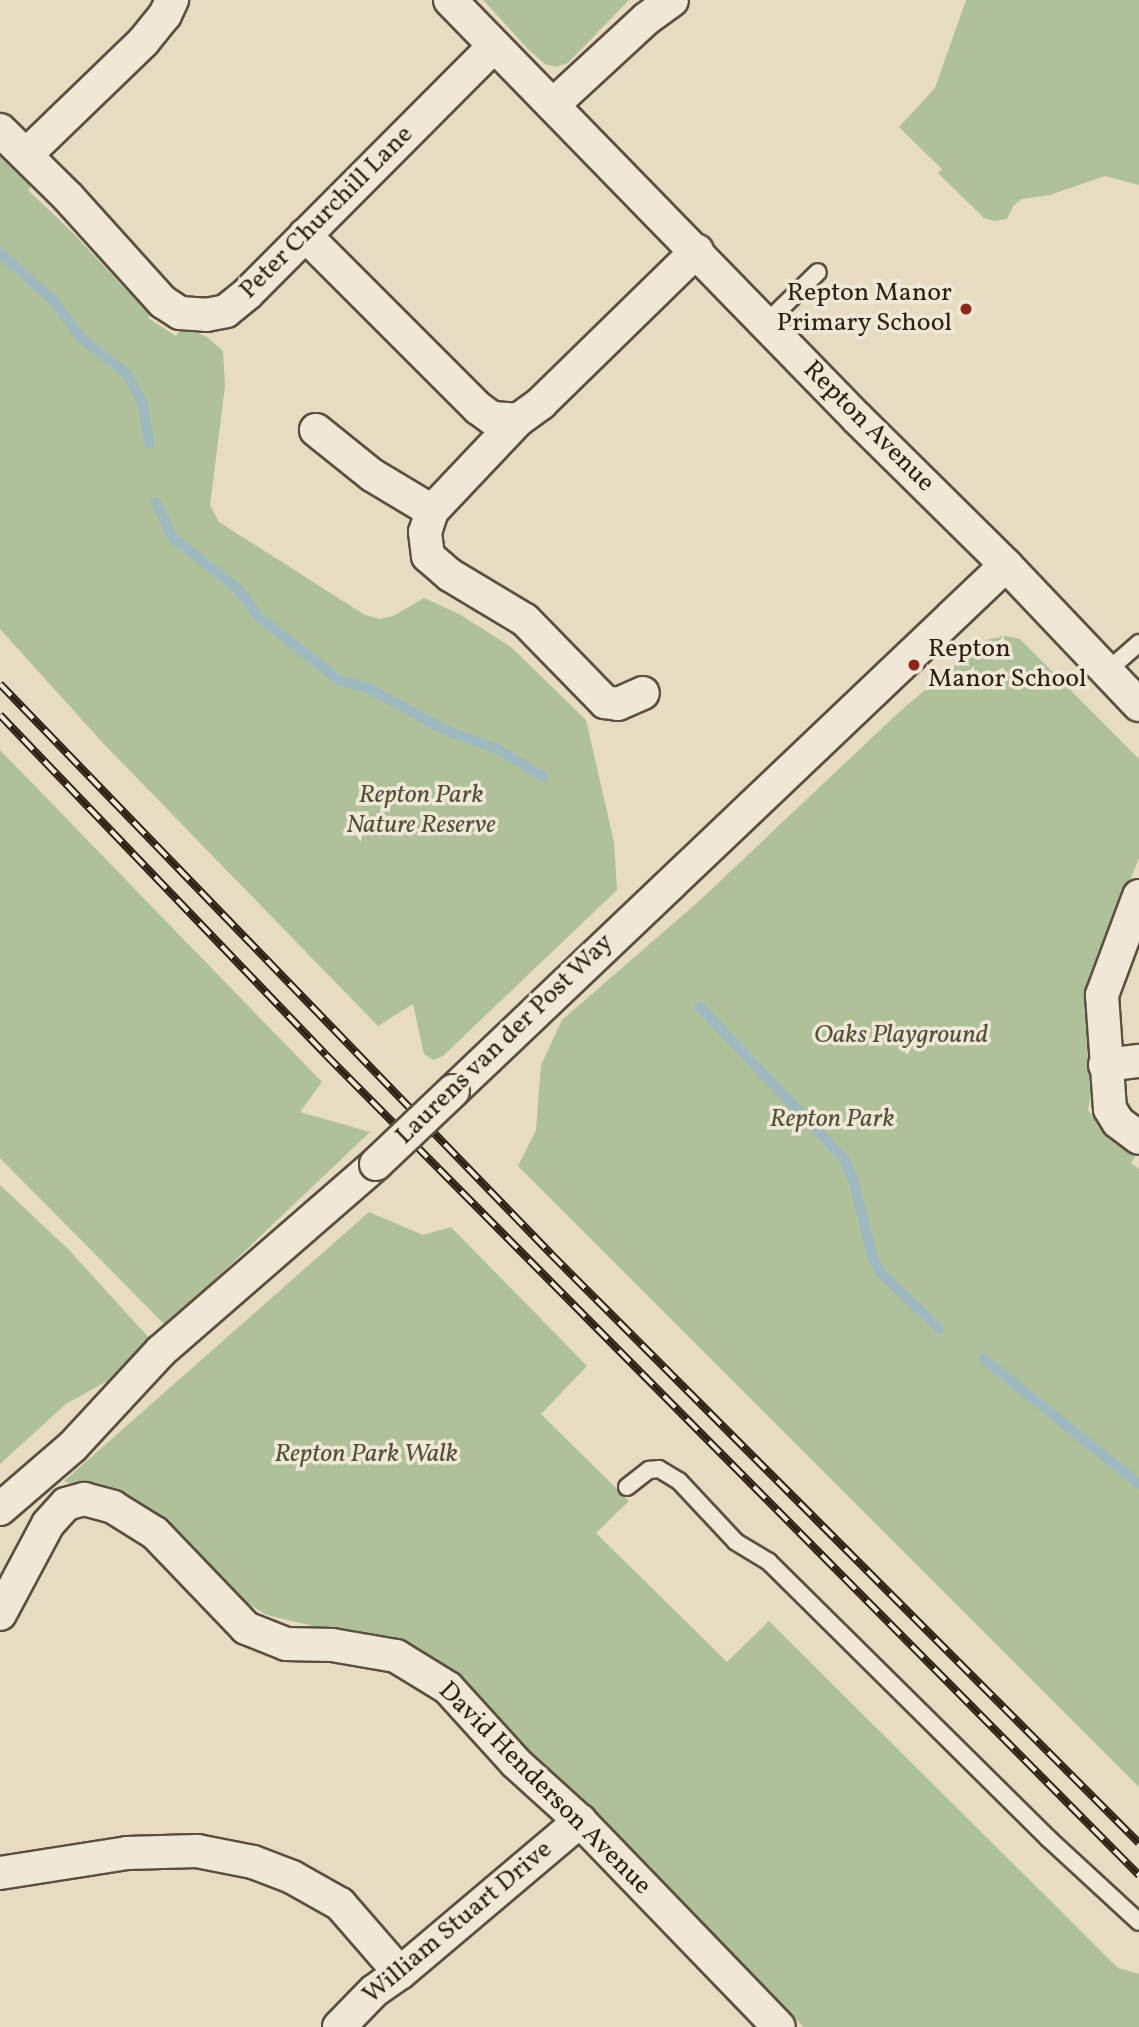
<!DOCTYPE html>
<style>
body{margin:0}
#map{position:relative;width:1139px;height:2027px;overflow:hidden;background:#e7dbc2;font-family:Vollkorn,serif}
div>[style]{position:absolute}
.green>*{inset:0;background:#afc199}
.stream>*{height:10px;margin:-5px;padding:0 5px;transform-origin:5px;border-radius:5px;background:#9eb8c0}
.roads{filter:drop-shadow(2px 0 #5c4f3f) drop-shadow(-2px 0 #5c4f3f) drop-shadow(0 2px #5c4f3f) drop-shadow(0 -2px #5c4f3f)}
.lane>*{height:16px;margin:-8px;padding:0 8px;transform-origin:8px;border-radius:8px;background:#efe8d7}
.street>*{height:32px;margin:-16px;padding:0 16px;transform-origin:16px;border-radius:16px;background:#efe8d7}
.rail>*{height:8px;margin-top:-4px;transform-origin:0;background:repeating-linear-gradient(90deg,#efe8d7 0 16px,#2e2013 0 32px);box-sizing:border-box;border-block:2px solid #2e2013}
.bridges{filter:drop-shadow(2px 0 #5c4f3f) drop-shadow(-2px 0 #5c4f3f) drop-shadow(0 2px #5c4f3f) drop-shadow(0 -2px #5c4f3f)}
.street-bridge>*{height:32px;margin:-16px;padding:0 16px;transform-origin:16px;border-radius:16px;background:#efe8d7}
.dots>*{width:19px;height:19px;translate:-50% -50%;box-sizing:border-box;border:4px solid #efe8d7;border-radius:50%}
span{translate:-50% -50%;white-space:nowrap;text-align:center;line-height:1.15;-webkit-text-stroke:7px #efe8d7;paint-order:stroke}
.street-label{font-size:26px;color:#2e2013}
.poi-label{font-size:26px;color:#2e2013}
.right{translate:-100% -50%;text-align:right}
.left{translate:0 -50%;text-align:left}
.park-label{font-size:26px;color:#55503b;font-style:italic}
</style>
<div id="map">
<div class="green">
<i style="clip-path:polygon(483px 0,629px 0,568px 63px,555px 67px,545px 64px,529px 50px)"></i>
<i style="clip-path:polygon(966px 0,1139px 0,1139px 185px,1105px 176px,1050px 195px,1022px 199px,1013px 206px,1007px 219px,994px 221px,984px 218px,938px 173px,942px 169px,899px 127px,935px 88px)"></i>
<i style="clip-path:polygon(0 149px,34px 182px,28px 190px,75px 235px,128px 292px,136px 286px,155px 310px,148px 318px,176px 336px,182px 326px,207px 337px,223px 351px,225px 386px,210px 505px,219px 522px,365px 615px,380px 619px,393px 616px,424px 598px,459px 614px,511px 647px,586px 720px,614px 842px,617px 890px,443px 1056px,433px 1060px,424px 1054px,413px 1004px,378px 1026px,103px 743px,0 629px)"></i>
<i style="clip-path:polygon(1005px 636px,1020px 639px,1139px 759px,1139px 858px,1093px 972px,1088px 991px,1094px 1081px,1088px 1110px,1101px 1128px,1137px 1153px,1131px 1163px,1139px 1169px,1139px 1787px,518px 1166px,536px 1130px,541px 1065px,562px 1020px,698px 902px,897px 714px,982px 641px)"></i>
<i style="clip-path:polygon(0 750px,322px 1082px,300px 1112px,370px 1132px,166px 1326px,0 1158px)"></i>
<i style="clip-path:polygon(0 1185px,68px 1249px,161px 1351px,66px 1404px,0 1464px)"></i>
<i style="clip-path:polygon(369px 1212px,423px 1235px,451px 1227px,587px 1366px,541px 1414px,629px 1501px,596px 1533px,727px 1662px,769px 1621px,1118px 1968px,1139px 1974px,1139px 2027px,804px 2027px,468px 1699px,384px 1643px,267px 1615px,207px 1579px,160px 1524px,64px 1481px)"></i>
</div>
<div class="stream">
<i style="left:0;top:253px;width:71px;rotate:41.6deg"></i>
<i style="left:53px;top:300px;width:49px;rotate:53.4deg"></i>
<i style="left:82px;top:339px;width:57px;rotate:37.9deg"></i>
<i style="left:127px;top:374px;width:34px;rotate:62deg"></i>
<i style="left:143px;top:404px;width:40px;rotate:81.5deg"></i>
<i style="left:156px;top:502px;width:40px;rotate:65deg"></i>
<i style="left:173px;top:538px;width:83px;rotate:38.1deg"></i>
<i style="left:238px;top:589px;width:36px;rotate:53deg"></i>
<i style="left:260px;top:618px;width:100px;rotate:38.1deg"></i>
<i style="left:339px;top:680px;width:32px;rotate:16deg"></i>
<i style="left:370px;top:689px;width:85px;rotate:28.7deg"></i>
<i style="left:445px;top:730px;width:55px;rotate:20.1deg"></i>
<i style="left:497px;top:749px;width:54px;rotate:31.3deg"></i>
<i style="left:700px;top:1007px;width:209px;rotate:46.5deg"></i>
<i style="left:844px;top:1159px;width:25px;rotate:67deg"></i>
<i style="left:854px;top:1182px;width:79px;rotate:76.1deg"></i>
<i style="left:873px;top:1259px;width:16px;rotate:60deg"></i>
<i style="left:881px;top:1273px;width:81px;rotate:43.5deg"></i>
<i style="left:984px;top:1359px;width:199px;rotate:38.9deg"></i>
</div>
<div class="roads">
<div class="lane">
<i style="left:767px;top:322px;width:71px;rotate:-44.4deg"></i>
<i style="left:1106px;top:672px;width:44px;rotate:-41.3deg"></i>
<i style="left:627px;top:1487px;width:28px;rotate:-38deg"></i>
<i style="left:649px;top:1470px;width:10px;rotate:-6deg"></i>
<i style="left:659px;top:1469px;width:23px;rotate:31deg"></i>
<i style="left:679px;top:1481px;width:83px;rotate:46.9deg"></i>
<i style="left:736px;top:1542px;width:39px;rotate:31deg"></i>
<i style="left:769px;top:1562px;width:394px;rotate:44.7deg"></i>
<i style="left:1049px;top:1839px;width:122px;rotate:42.7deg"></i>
</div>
<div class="street">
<i style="left:450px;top:0;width:585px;rotate:45.76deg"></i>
<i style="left:858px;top:419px;width:208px;rotate:44.6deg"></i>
<i style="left:1006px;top:565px;width:193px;rotate:46.5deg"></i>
<i style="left:554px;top:104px;width:125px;rotate:-42.7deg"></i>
<i style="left:646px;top:19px;width:32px;rotate:-36deg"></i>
<i style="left:0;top:130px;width:95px;rotate:44.6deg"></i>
<i style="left:68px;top:197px;width:142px;rotate:47.9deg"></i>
<i style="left:163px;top:302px;width:20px;rotate:33deg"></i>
<i style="left:180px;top:313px;width:26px;rotate:4deg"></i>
<i style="left:206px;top:315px;width:20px;rotate:-11deg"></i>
<i style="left:226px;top:311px;width:28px;rotate:-39deg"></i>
<i style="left:248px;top:293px;width:347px;rotate:-45.1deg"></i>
<i style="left:26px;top:155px;width:163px;rotate:-44deg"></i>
<i style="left:143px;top:42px;width:35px;rotate:-51deg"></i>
<i style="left:165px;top:15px;width:17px;rotate:-65deg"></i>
<i style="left:305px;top:235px;width:245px;rotate:45deg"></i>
<i style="left:478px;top:408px;width:17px;rotate:36deg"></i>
<i style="left:492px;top:418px;width:26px;rotate:4deg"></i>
<i style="left:518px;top:420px;width:29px;rotate:-36deg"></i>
<i style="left:541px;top:403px;width:218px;rotate:-44.3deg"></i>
<i style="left:518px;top:420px;width:125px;rotate:133.4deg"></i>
<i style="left:432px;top:511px;width:22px;rotate:108deg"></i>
<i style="left:425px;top:532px;width:24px;rotate:83deg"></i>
<i style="left:428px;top:556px;width:29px;rotate:41deg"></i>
<i style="left:450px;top:575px;width:87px;rotate:31deg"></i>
<i style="left:525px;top:620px;width:115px;rotate:45.7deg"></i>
<i style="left:605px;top:702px;width:13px;rotate:9deg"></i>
<i style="left:618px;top:704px;width:27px;rotate:-24deg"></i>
<i style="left:316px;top:430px;width:72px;rotate:38.8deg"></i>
<i style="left:372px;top:475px;width:70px;rotate:31deg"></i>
<i style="left:1139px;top:896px;width:106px;rotate:110.5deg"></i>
<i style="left:1102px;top:995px;width:114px;rotate:86deg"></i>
<i style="left:1110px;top:1109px;width:15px;rotate:58deg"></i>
<i style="left:1118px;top:1122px;width:26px;rotate:37deg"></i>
<i style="left:1105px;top:1065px;width:34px;rotate:-7deg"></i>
<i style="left:453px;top:1091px;width:763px;rotate:-43.57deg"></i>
<i style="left:0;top:1509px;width:96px;rotate:-40.8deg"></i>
<i style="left:73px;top:1446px;width:129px;rotate:-47.2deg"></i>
<i style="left:161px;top:1351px;width:285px;rotate:-41deg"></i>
<i style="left:0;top:1614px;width:102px;rotate:-61.9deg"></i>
<i style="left:48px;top:1524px;width:27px;rotate:-48deg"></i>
<i style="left:66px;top:1504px;width:19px;rotate:-16deg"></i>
<i style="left:84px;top:1499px;width:30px;rotate:15deg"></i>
<i style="left:113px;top:1507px;width:49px;rotate:31.8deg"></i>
<i style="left:155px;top:1533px;width:132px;rotate:46.2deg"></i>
<i style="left:246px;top:1628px;width:43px;rotate:21.8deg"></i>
<i style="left:286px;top:1644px;width:46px;rotate:1.2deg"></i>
<i style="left:332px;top:1645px;width:65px;rotate:9.8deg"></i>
<i style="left:396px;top:1656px;width:61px;rotate:31.6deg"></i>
<i style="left:448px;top:1688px;width:101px;rotate:47.8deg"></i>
<i style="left:516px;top:1763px;width:86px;rotate:42.2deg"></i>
<i style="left:580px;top:1821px;width:286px;rotate:46deg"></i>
<i style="left:0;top:1873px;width:129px;rotate:-8.9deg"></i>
<i style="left:127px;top:1853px;width:70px;rotate:-1.6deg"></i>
<i style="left:197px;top:1851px;width:57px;rotate:11.1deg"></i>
<i style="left:253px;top:1862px;width:42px;rotate:21deg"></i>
<i style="left:292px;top:1877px;width:55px;rotate:29.4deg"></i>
<i style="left:340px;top:1904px;width:91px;rotate:49deg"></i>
<i style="left:339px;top:2027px;width:50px;rotate:-45.8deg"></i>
<i style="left:374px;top:1991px;width:32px;rotate:-35deg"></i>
<i style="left:400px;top:1973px;width:236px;rotate:-40.2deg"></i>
</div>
</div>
<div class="rail">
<i style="left:0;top:684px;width:793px;rotate:45.97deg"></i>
<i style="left:551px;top:1254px;width:832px;rotate:45.05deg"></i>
<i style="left:0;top:715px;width:471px;rotate:46.2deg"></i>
<i style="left:326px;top:1055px;width:1155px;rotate:45.25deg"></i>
</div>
<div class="bridges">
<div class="street-bridge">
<i style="left:376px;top:1164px;width:106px;rotate:-43.5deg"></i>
</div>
</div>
<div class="dots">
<i style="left:966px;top:309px;background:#8f2418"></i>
<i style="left:914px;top:665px;background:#8f2418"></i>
</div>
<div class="street-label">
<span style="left:327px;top:213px;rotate:-45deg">Peter Churchill Lane</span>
<span style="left:868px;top:427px;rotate:45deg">Repton Avenue</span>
<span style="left:505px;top:1040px;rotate:-44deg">Laurens van der Post Way</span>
<span style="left:544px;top:1789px;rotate:45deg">David Henderson Avenue</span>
<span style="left:458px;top:1923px;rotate:-40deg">William Stuart Drive</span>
</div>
<div class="poi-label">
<span class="right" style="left:952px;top:309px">Repton Manor<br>Primary School</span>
<span class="left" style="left:928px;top:665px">Repton<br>Manor School</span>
</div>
<div class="park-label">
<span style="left:421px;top:811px">Repton Park<br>Nature Reserve</span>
<span style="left:901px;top:1036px">Oaks Playground</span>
<span style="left:832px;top:1120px">Repton Park</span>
<span style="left:366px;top:1455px">Repton Park Walk</span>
</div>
</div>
